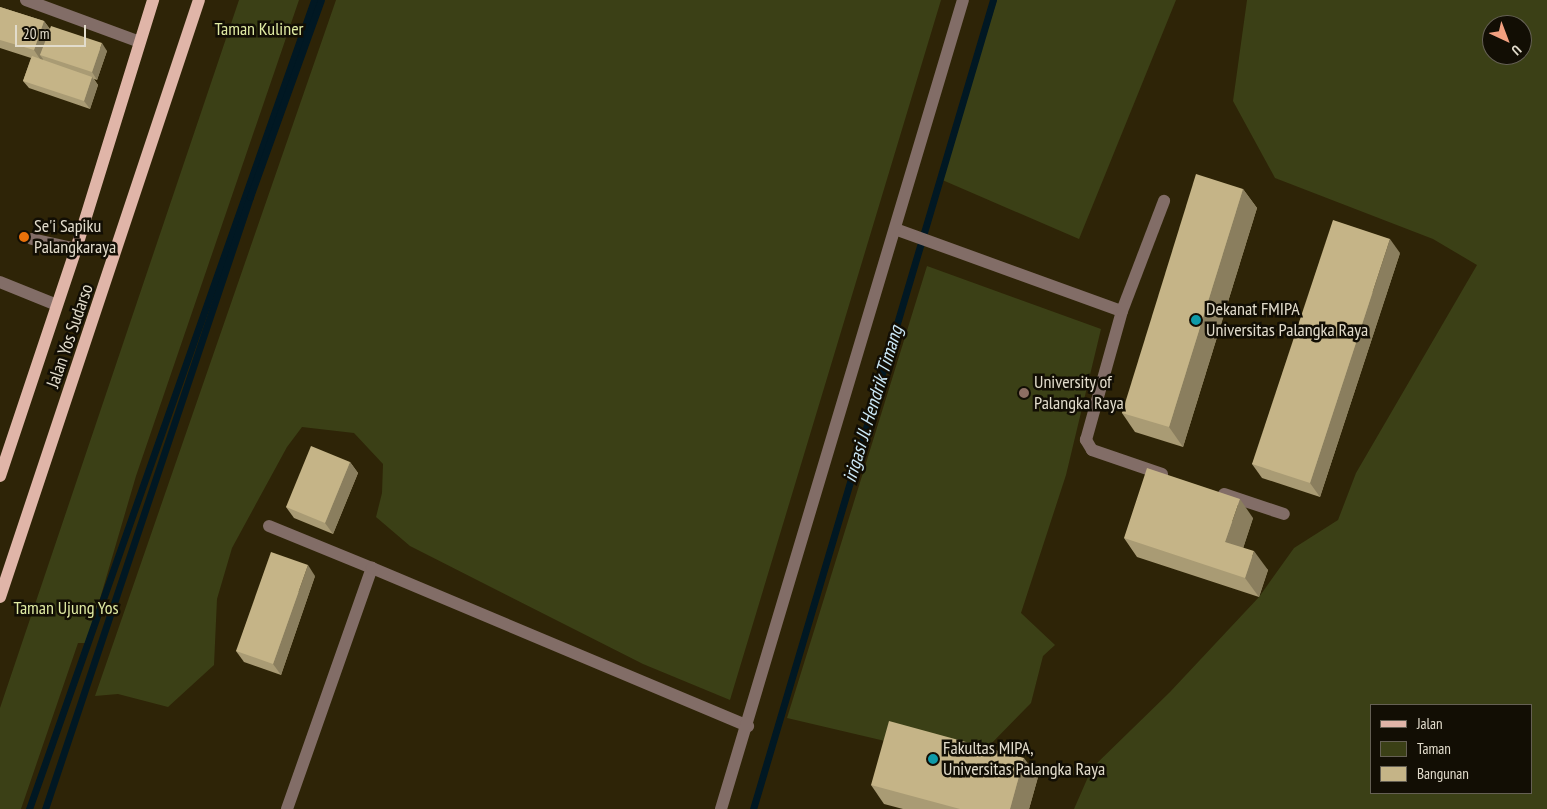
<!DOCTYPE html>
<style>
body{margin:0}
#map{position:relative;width:1547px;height:809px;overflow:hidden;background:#2e2407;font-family:"PT Sans Narrow",sans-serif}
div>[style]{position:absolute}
.green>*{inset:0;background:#3b4016}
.stream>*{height:7px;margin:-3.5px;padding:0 3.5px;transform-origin:3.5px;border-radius:3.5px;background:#011823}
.minor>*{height:12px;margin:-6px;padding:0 6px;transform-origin:6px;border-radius:6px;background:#826d67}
.major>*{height:12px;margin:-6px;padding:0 6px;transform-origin:6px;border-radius:6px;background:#e0b5a8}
.wall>*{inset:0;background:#a99b74}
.shaded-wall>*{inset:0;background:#8a7e5e}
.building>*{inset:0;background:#c5b487}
.dots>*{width:14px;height:14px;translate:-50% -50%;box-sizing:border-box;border:2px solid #120e04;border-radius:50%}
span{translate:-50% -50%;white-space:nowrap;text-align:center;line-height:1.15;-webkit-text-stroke:5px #120e04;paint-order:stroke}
.park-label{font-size:18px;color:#e0eba3}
.poi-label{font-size:18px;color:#e2dccc}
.left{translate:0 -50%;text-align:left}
.street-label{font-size:18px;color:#e2dccc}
.water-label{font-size:19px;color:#cce9f8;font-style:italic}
.legend{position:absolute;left:1370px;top:704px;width:162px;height:90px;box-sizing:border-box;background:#120e04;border:1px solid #656054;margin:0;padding:6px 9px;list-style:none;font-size:15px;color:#e2dccc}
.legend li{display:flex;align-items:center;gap:10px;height:25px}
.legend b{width:25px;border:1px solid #656054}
.north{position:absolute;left:1482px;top:15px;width:50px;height:50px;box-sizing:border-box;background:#120e04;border:1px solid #656054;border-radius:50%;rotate:137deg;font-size:14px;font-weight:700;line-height:20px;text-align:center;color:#e2dccc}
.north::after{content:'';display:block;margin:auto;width:18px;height:22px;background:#f2a080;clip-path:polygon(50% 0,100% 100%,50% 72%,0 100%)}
.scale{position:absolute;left:15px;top:25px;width:71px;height:22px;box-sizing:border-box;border:2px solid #e2dccc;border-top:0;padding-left:6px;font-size:15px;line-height:18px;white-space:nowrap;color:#e2dccc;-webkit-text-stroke:4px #120e04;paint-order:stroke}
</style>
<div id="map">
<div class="green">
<i style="clip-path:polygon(239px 0,299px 0,136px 476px,87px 643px,78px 643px,21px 809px,0 809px,0 708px)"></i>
<i style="clip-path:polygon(336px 0,941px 0,730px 700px,643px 664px,410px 546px,376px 517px,382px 493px,383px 464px,354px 433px,302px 427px,287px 447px,232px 548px,217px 599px,214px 665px,168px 707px,118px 694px,95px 696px)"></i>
<i style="clip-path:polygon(997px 0,1176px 0,1079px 239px,940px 179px)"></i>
<i style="clip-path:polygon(evenodd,1247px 0,1547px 0,1547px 809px,1074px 809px,1092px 768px,1170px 692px,1259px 597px,1294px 548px,1338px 520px,1356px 473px,1477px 265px,1433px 239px,1275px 178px,1233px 101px,1247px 0,1492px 25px,1522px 25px,1522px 55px,1492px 55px,1492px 25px,1247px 0,1371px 705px,1531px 705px,1531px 793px,1371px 793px,1371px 705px)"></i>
<i style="clip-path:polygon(927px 266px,1101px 329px,1066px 475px,1021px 613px,1055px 645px,1043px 656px,1031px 703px,986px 749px,885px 741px,787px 718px)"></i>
</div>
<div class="stream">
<i style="left:29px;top:809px;width:858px;rotate:-70.59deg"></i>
<i style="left:45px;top:809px;width:645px;rotate:-71.48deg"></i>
<i style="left:250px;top:197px;width:209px;rotate:-70.2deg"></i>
<i style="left:753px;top:809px;width:844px;rotate:-73.48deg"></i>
</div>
<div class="minor">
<i style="left:26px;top:0;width:121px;rotate:20.2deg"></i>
<i style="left:895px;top:229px;width:241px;rotate:19.9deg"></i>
<i style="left:32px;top:239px;width:45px;rotate:12.8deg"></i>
<i style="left:0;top:282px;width:61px;rotate:22deg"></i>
<i style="left:1162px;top:474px;width:74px;rotate:-161.1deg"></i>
<i style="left:1092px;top:450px;width:12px;rotate:-121deg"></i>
<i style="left:1086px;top:440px;width:134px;rotate:-74.4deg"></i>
<i style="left:1122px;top:311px;width:118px;rotate:-69.1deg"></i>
<i style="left:1224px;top:494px;width:63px;rotate:18.4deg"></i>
<i style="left:269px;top:526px;width:111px;rotate:22.2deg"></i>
<i style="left:287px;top:809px;width:256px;rotate:-70.6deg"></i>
<i style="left:372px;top:568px;width:408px;rotate:22.8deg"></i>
<i style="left:721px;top:809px;width:844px;rotate:-73.35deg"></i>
</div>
<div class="major">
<i style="left:0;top:476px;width:239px;rotate:-71.5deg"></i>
<i style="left:76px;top:249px;width:261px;rotate:-72.8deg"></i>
<i style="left:0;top:597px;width:629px;rotate:-71.57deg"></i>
</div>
<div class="wall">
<i style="clip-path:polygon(0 7px,44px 21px,50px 29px,107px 51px,97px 80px,94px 79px,98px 85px,90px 109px,29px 88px,23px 81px,31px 58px,0 48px)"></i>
<i style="clip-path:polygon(1243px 189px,1257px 208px,1183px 447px,1135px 432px,1122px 413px)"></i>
<i style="clip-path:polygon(1400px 253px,1320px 497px,1262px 478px,1252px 464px)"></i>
<i style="clip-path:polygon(350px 462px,358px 473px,333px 534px,294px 518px,286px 507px)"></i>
<i style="clip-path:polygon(1253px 518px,1243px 548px,1268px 570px,1259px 597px,1137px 557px,1124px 538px)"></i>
<i style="clip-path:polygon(315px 576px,281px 675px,244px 662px,236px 651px)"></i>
<i style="clip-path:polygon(1038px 777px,1029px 809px,903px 809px,884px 804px,871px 785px)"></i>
</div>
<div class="shaded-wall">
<i style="clip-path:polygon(44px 21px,52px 32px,40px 55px,43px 59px,42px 62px,34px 50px)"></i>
<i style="clip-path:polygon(102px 43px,107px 51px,97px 80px,92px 72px)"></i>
<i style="clip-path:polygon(92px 77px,98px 85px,90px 109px,84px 101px)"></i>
<i style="clip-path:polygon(1243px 189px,1257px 208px,1183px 447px,1169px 427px)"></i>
<i style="clip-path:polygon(1390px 239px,1400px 253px,1320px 497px,1310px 483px)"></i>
<i style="clip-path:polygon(350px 462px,358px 473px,333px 534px,325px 523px)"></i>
<i style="clip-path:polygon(1240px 499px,1253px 518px,1239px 561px,1225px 542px)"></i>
<i style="clip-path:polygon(1254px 551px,1268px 570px,1259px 597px,1245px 578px)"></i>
<i style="clip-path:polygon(308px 565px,315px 576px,281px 675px,273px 664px)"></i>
<i style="clip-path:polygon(1024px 758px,1038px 777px,1029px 809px,1010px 809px)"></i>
</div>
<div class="building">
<i style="clip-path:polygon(0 7px,44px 21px,34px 50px,0 40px)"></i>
<i style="clip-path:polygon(51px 26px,102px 43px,92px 72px,40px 55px)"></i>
<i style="clip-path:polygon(32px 56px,92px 77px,84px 101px,23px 81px)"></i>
<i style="clip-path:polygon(1196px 174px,1243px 189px,1169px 427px,1122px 413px)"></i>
<i style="clip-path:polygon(1333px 220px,1390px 239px,1310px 483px,1252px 464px)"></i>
<i style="clip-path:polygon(311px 446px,350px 462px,325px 523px,286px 507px)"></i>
<i style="clip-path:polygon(1147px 468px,1240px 499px,1225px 542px,1254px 551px,1245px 578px,1124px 538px)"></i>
<i style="clip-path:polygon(271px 552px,308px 565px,273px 664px,236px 651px)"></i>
<i style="clip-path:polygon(889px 721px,1024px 758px,1010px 809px,960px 809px,871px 785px)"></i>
</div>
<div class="dots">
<i style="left:24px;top:237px;background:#e8710a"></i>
<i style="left:1196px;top:320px;background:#0f9aa8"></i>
<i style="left:1024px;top:393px;background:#8d6e63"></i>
<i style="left:933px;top:759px;background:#0f9aa8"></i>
</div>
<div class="park-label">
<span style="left:259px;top:29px">Taman Kuliner</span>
<span style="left:66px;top:608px">Taman Ujung Yos</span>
</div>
<div class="poi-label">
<span class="left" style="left:34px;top:237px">Se'i Sapiku<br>Palangkaraya</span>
<span class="left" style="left:1206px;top:320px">Dekanat FMIPA<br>Universitas Palangka Raya</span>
<span class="left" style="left:1034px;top:393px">University of<br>Palangka Raya</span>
<span class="left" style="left:943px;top:759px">Fakultas MIPA,<br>Universitas Palangka Raya</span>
</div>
<div class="street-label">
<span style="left:70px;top:336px;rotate:-71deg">Jalan Yos Sudarso</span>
</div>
<div class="water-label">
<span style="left:873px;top:404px;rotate:-73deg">irigasi Jl. Hendrik Timang</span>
</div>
<ul class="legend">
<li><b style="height:6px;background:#e0b5a8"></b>Jalan</li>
<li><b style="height:14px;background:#3b4016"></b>Taman</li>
<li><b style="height:14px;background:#c5b487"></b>Bangunan</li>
</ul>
<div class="north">U</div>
<div class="scale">20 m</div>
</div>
